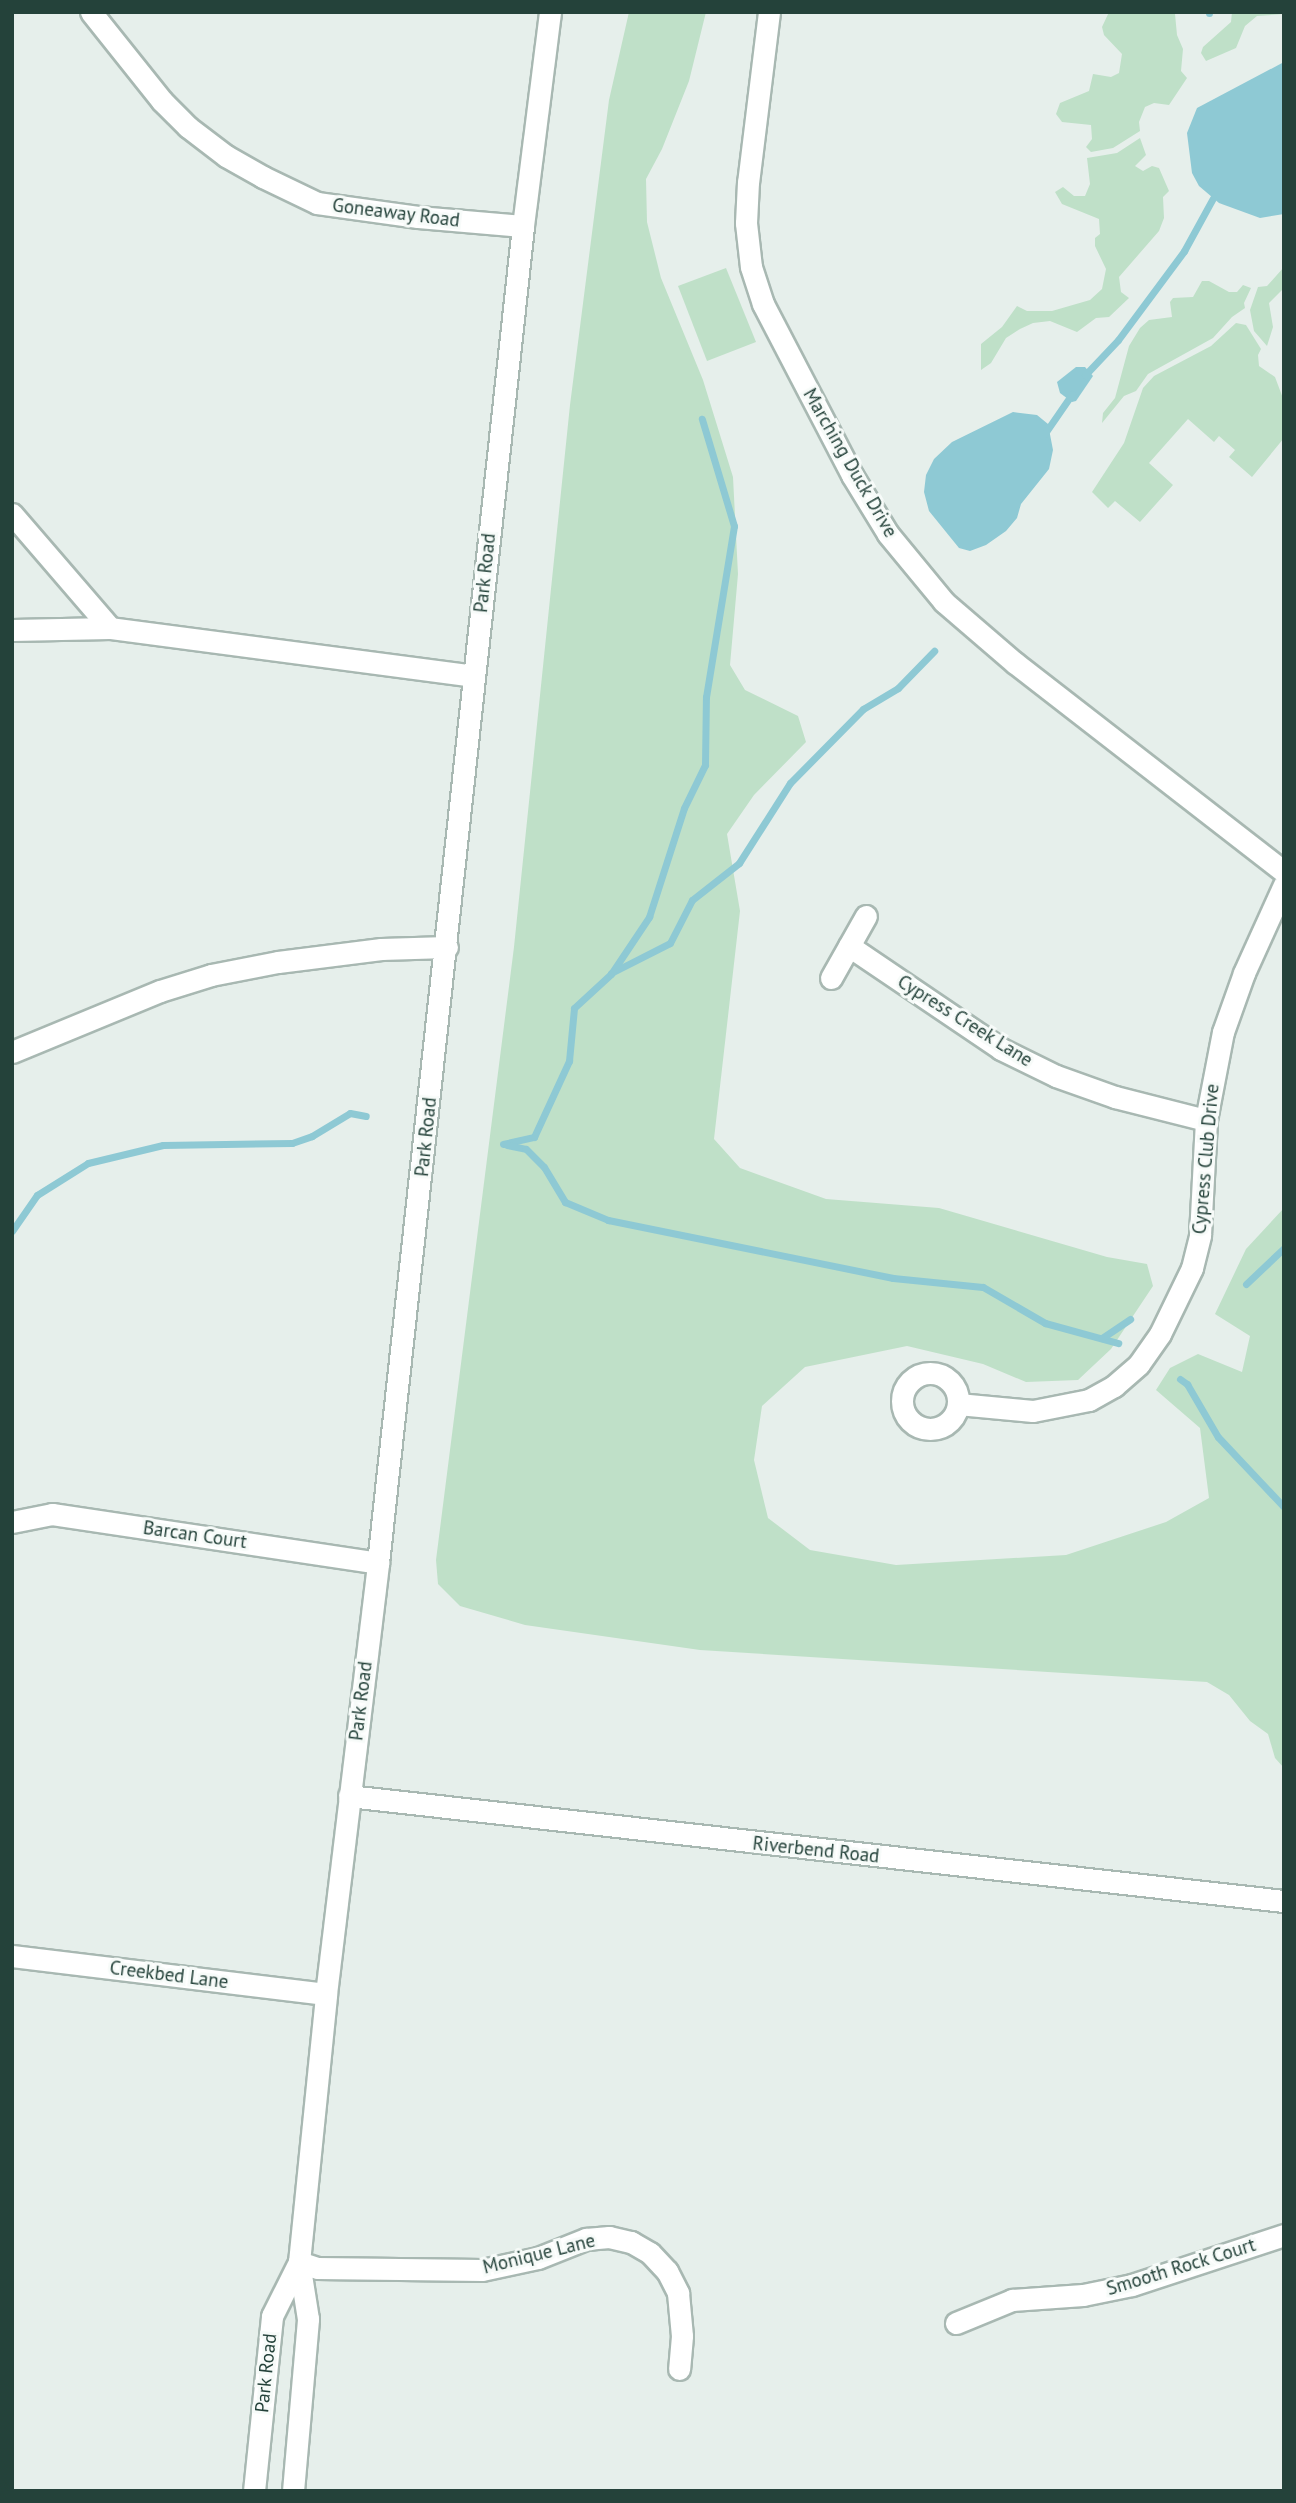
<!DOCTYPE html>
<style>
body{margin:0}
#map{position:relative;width:1296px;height:2503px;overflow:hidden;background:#e6efeb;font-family:"PT Sans",sans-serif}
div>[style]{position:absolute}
.green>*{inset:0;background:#bfe0c8}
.water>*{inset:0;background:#8ec9d4}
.stream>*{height:7px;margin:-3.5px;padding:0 3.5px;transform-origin:3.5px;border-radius:3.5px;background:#8ec9d4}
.roads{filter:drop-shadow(2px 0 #a8b8b2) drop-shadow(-2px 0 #a8b8b2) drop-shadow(0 2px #a8b8b2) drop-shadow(0 -2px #a8b8b2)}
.street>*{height:21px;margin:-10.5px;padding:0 10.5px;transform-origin:10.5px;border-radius:10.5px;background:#fff}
.street>.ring{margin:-10.5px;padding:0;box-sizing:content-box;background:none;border:21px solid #fff;border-radius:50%}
.secondary>*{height:21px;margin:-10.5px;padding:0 10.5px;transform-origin:10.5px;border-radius:10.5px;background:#fff}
span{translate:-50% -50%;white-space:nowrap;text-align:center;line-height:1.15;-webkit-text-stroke:6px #f7fbf9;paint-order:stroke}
.street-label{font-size:19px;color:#24423a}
.frame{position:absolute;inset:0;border:14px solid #24423a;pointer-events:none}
</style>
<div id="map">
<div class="green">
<i style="clip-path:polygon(629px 12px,706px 12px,689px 81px,662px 149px,646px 179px,647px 222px,661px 278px,703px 380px,733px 477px,738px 574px,730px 665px,745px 690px,798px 716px,806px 742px,754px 795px,727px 834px,740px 911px,714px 1139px,740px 1168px,826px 1199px,939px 1208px,1107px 1257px,1147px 1264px,1153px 1286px,1111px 1349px,1078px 1380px,1026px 1382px,983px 1364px,907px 1346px,805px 1367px,762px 1406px,754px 1460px,768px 1518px,810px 1550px,896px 1565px,1066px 1555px,1166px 1522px,1209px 1498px,1200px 1428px,1156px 1390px,1170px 1368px,1198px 1354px,1242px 1372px,1250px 1336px,1215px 1314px,1246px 1249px,1284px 1208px,1284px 1768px,1275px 1758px,1268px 1734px,1250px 1721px,1229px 1695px,1207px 1682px,700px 1650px,525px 1625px,460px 1606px,438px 1584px,436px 1560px,514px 947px,570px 405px,609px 100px)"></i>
<i style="clip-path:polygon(1109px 12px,1175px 14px,1177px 35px,1183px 49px,1181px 71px,1187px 78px,1169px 105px,1154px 103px,1145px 107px,1139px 122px,1140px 131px,1113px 148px,1091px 152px,1086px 147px,1092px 139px,1091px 125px,1062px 122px,1056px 114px,1060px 103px,1089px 91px,1093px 74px,1111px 77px,1119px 73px,1122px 54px,1104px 35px,1102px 27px)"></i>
<i style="clip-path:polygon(1232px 12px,1284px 12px,1284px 14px,1257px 16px,1245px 26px,1236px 48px,1206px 61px,1201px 53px,1203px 47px,1231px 22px)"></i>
<i style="clip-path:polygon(1140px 138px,1146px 155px,1135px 166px,1143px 171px,1152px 166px,1159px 168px,1169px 191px,1163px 197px,1164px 218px,1159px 231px,1119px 277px,1121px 292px,1129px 298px,1109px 317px,1096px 318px,1077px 332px,1050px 321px,1033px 323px,1020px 329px,1006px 338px,991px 363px,981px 370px,981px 344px,1002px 327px,1017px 306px,1027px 311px,1052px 311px,1090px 300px,1102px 289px,1106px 269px,1095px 246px,1095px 238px,1100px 234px,1099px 219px,1062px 204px,1055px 192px,1063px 187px,1074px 196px,1085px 196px,1090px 184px,1087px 158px,1117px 153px)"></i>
<i style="clip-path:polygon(1284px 267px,1284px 288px,1269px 303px,1273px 327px,1267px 346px,1254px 331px,1250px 310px,1258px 287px,1267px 286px)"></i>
<i style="clip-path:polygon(726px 268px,756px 342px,707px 361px,678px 286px)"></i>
<i style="clip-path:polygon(1202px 281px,1209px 281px,1229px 292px,1237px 292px,1243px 285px,1251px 288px,1244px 303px,1245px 308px,1232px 317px,1213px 338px,1148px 374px,1136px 391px,1124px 396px,1102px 423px,1103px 413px,1115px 398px,1129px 346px,1140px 328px,1149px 320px,1172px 317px,1170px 302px,1173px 298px,1193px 297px)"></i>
<i style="clip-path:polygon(1236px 323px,1246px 325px,1261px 349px,1258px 355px,1259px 366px,1275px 377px,1284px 401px,1284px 438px,1252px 477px,1229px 457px,1235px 450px,1219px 436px,1214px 442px,1188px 419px,1149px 463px,1173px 485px,1140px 522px,1115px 501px,1108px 508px,1092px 492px,1124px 443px,1143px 388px,1154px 376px,1211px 346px)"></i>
</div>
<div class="water">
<i style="clip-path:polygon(1284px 62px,1284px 214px,1260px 218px,1219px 203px,1199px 186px,1192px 173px,1187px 133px,1197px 108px)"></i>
<i style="clip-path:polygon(1076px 367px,1085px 367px,1093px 376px,1076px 401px,1072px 402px,1060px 393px,1057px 382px)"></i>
<i style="clip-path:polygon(1013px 412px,1037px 415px,1048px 424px,1053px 450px,1049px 469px,1021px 504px,1017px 518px,1006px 531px,986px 545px,970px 551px,959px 548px,929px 511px,924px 492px,926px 475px,934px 459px,952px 442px)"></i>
</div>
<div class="stream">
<i style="left:1209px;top:12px;width:1px;rotate:90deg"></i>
<i style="left:1085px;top:375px;width:48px;rotate:-46.7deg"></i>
<i style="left:1118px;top:340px;width:111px;rotate:-53.4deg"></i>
<i style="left:1184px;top:251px;width:60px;rotate:-61.3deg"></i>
<i style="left:1043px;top:436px;width:51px;rotate:-55.4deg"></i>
<i style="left:611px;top:973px;width:66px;rotate:-27deg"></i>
<i style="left:670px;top:943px;width:48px;rotate:-62.9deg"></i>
<i style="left:692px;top:900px;width:60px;rotate:-38.2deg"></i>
<i style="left:739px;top:863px;width:95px;rotate:-57.5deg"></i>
<i style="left:790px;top:783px;width:104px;rotate:-45.4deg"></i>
<i style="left:863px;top:709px;width:41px;rotate:-31deg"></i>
<i style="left:898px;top:688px;width:52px;rotate:-45.8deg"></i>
<i style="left:503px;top:1144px;width:32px;rotate:-13deg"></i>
<i style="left:534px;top:1137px;width:84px;rotate:-65.3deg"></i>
<i style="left:569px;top:1061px;width:53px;rotate:-84.6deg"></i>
<i style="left:574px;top:1008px;width:50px;rotate:-42.6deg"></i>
<i style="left:611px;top:974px;width:69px;rotate:-56.3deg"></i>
<i style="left:649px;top:917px;width:114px;rotate:-72.2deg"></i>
<i style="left:684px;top:808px;width:48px;rotate:-64deg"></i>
<i style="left:705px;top:765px;width:68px;rotate:-89.2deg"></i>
<i style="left:706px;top:697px;width:173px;rotate:-80.7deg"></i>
<i style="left:734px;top:526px;width:112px;rotate:-106.7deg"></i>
<i style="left:507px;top:1145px;width:19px;rotate:12deg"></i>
<i style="left:526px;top:1149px;width:25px;rotate:45deg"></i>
<i style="left:544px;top:1167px;width:41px;rotate:59deg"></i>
<i style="left:565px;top:1202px;width:47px;rotate:22.7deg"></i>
<i style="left:608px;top:1220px;width:291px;rotate:11.5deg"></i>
<i style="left:893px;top:1278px;width:90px;rotate:5.7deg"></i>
<i style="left:983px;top:1287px;width:72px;rotate:30.1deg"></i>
<i style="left:1045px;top:1323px;width:76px;rotate:15.3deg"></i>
<i style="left:12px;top:1231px;width:44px;rotate:-55.2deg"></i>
<i style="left:37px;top:1195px;width:60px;rotate:-32.1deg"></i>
<i style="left:88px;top:1163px;width:77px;rotate:-13.5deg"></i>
<i style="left:163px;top:1145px;width:129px;rotate:-0.9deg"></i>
<i style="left:292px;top:1143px;width:21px;rotate:-19deg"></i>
<i style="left:312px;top:1136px;width:44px;rotate:-31.2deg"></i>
<i style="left:350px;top:1113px;width:16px;rotate:11deg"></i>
<i style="left:1246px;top:1284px;width:52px;rotate:-43.5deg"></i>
<i style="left:1102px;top:1338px;width:34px;rotate:-34deg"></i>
<i style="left:1180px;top:1379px;width:9px;rotate:36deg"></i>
<i style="left:1187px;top:1384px;width:61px;rotate:59.7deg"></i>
<i style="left:1218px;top:1437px;width:96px;rotate:46.7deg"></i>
</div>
<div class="roads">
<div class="street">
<i style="left:91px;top:12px;width:114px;rotate:51.4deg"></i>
<i style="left:162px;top:101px;width:37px;rotate:45deg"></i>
<i style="left:188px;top:127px;width:48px;rotate:37.3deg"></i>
<i style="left:226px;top:156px;width:43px;rotate:29.6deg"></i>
<i style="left:263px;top:177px;width:60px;rotate:25.7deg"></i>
<i style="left:317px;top:203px;width:102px;rotate:7.9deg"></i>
<i style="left:418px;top:217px;width:105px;rotate:4.9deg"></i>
<i style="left:769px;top:12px;width:171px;rotate:97deg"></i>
<i style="left:748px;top:182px;width:41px;rotate:92.8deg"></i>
<i style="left:746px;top:223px;width:44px;rotate:83.5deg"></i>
<i style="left:751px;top:267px;width:39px;rotate:72deg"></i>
<i style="left:763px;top:304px;width:193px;rotate:62.5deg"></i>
<i style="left:852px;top:475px;width:69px;rotate:58.6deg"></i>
<i style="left:888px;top:534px;width:88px;rotate:50.5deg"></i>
<i style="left:944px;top:602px;width:94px;rotate:40.7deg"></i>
<i style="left:1015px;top:663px;width:341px;rotate:37.8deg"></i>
<i style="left:12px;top:514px;width:150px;rotate:49.3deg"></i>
<i style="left:110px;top:628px;width:98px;rotate:178.8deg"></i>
<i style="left:110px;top:628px;width:367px;rotate:7.5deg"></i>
<i style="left:849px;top:946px;width:184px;rotate:34.1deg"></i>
<i style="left:1001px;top:1049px;width:61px;rotate:26.1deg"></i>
<i style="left:1056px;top:1076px;width:63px;rotate:19.6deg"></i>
<i style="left:1115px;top:1097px;width:94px;rotate:14.2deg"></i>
<i style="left:831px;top:978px;width:71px;rotate:-60.6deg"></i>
<i style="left:12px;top:1052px;width:160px;rotate:-22.4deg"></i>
<i style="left:160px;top:991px;width:53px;rotate:-17.4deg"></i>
<i style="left:211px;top:975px;width:68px;rotate:-11deg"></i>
<i style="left:278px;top:962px;width:104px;rotate:-7.2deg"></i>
<i style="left:381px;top:949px;width:66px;rotate:-1.7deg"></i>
<i class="ring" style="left:902px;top:1373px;width:35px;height:35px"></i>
<i style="left:958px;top:1404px;width:75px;rotate:5.3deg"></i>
<i style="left:1033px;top:1411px;width:57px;rotate:-11.1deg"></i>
<i style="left:1089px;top:1400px;width:29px;rotate:-29deg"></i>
<i style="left:1114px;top:1386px;width:33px;rotate:-41deg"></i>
<i style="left:1139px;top:1364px;width:37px;rotate:-55deg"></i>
<i style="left:1160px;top:1334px;width:73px;rotate:-64.1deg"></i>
<i style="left:1192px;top:1268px;width:34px;rotate:-76deg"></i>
<i style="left:1200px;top:1235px;width:115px;rotate:-87deg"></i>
<i style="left:1206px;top:1120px;width:90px;rotate:-79.1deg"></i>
<i style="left:1223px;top:1032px;width:63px;rotate:-70.4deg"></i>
<i style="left:1244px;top:973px;width:97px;rotate:-65.6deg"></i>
<i style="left:12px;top:1522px;width:41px;rotate:-11.3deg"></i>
<i style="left:52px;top:1514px;width:330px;rotate:8.5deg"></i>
<i style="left:349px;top:1796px;width:941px;rotate:6.41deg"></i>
<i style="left:12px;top:1956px;width:316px;rotate:6.9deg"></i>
<i style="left:299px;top:2262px;width:19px;rotate:18deg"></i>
<i style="left:317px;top:2268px;width:165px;rotate:0.7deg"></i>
<i style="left:482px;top:2270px;width:57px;rotate:-12.1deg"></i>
<i style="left:538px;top:2258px;width:52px;rotate:-21.6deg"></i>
<i style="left:586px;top:2239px;width:23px;rotate:-5deg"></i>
<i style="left:609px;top:2237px;width:23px;rotate:13deg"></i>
<i style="left:631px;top:2242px;width:22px;rotate:30deg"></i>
<i style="left:650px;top:2253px;width:25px;rotate:47deg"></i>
<i style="left:667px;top:2271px;width:25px;rotate:63deg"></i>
<i style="left:678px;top:2293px;width:43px;rotate:84.7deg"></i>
<i style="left:682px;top:2336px;width:33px;rotate:95deg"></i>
<i style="left:956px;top:2323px;width:61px;rotate:-22.3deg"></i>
<i style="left:1012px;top:2300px;width:71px;rotate:-4deg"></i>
<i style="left:1083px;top:2295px;width:50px;rotate:-11.5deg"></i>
<i style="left:1132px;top:2285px;width:160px;rotate:-18.2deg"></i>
</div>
<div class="secondary">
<i style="left:254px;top:2491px;width:176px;rotate:-84.1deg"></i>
<i style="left:272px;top:2316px;width:60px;rotate:-63.4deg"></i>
<i style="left:293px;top:2491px;width:173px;rotate:-85deg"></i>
<i style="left:308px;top:2319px;width:58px;rotate:-99deg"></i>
<i style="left:299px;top:2262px;width:269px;rotate:-84.2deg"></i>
<i style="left:326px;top:1994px;width:434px;rotate:-83.1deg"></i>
<i style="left:378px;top:1563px;width:1345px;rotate:-83.81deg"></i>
<i style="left:523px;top:226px;width:216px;rotate:-82.8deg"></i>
</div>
</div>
<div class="street-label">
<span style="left:396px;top:213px;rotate:7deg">Goneaway Road</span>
<span style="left:850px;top:463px;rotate:60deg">Marching Duck Drive</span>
<span style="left:485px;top:573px;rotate:-84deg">Park Road</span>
<span style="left:965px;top:1021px;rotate:32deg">Cypress Creek Lane</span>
<span style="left:426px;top:1137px;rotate:-84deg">Park Road</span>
<span style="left:1206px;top:1159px;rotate:-85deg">Cypress Club Drive</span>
<span style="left:195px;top:1535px;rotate:8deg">Barcan Court</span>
<span style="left:361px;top:1701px;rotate:-83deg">Park Road</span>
<span style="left:816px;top:1850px;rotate:6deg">Riverbend Road</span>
<span style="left:169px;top:1975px;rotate:7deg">Creekbed Lane</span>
<span style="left:539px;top:2254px;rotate:-14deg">Monique Lane</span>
<span style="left:1181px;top:2267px;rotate:-17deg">Smooth Rock Court</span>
<span style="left:266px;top:2373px;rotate:-84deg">Park Road</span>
</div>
<div class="frame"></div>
</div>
